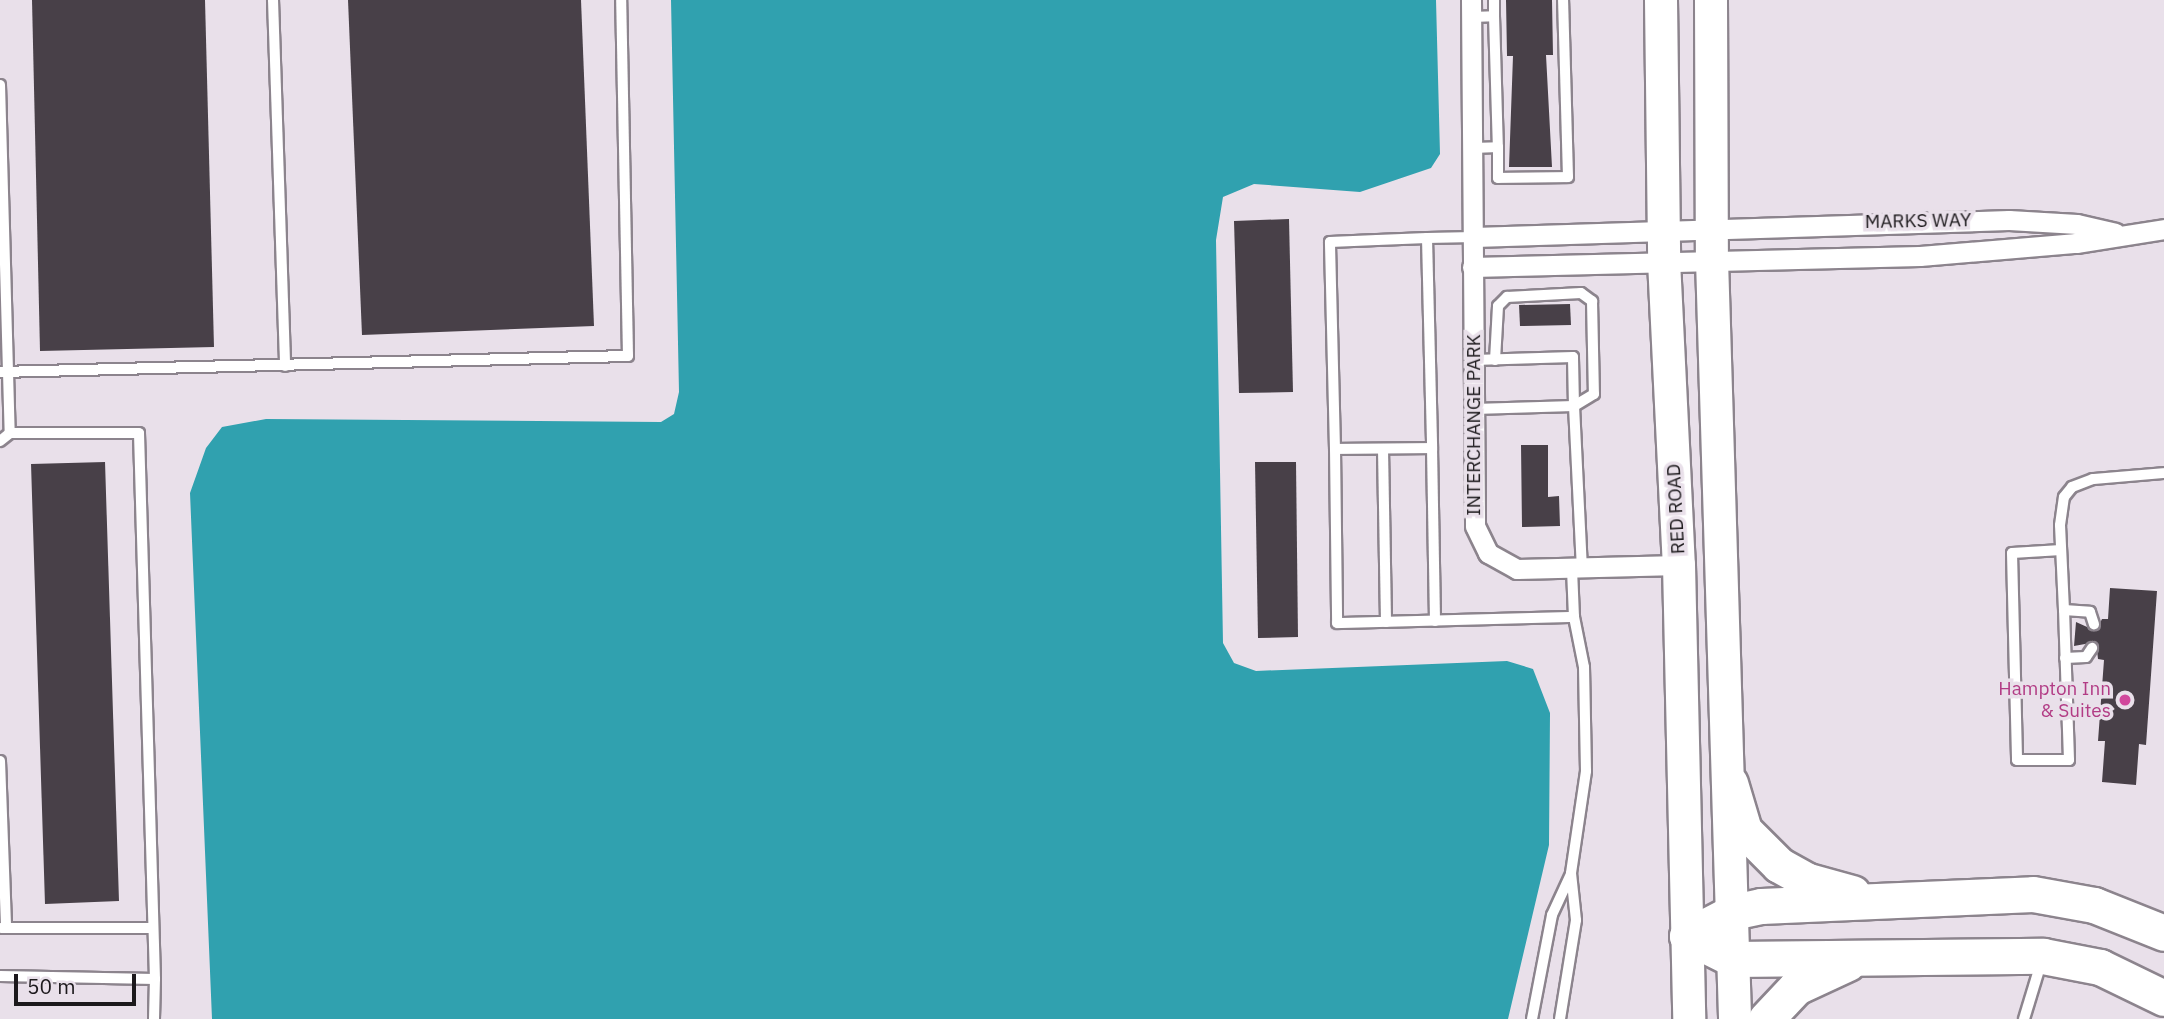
<!DOCTYPE html>
<style>
body{margin:0}
#map{position:relative;width:2164px;height:1019px;overflow:hidden;background:#e9e0ea;font-family:"IBM Plex Sans",sans-serif}
div>[style]{position:absolute}
.water>*{inset:0;background:#30a1af}
.building>*{inset:0;background:#484048}
.roads{filter:drop-shadow(2px 0 #8c848d) drop-shadow(-2px 0 #8c848d) drop-shadow(0 2px #8c848d) drop-shadow(0 -2px #8c848d)}
.service>*{height:10px;margin:-5px;padding:0 5px;transform-origin:5px;border-radius:5px;background:#fff}
.minor>*{height:19px;margin:-9.5px;padding:0 9.5px;transform-origin:9.5px;border-radius:9.5px;background:#fff}
.trunk>*{height:32px;margin:-16px;padding:0 16px;transform-origin:16px;border-radius:16px;background:#fff}
.motorway>*{height:35px;margin:-17.5px;padding:0 17.5px;transform-origin:17.5px;border-radius:17.5px;background:#fff}
.dots>*{width:19px;height:19px;translate:-50% -50%;box-sizing:border-box;border:4px solid #e9e0ea;border-radius:50%}
span{translate:-50% -50%;white-space:nowrap;text-align:center;line-height:1.15;-webkit-text-stroke:7px #e9e0ea;paint-order:stroke}
.street-label{font-size:19px;color:#1c191c}
.hotel-label{font-size:19px;color:#b23c85}
.right{translate:-100% -50%;text-align:right}
.scale{position:absolute;left:14px;top:974px;width:122px;height:32px;box-sizing:border-box;border:4px solid #1c191c;border-top:0;padding-left:9px;font-size:21px;line-height:24px;white-space:nowrap;color:#1c191c;-webkit-text-stroke:5px #e9e0ea;paint-order:stroke}
</style>
<div id="map">
<div class="water">
<i style="clip-path:polygon(671px 0,1436px 0,1440px 154px,1431px 168px,1360px 192px,1254px 184px,1223px 197px,1216px 240px,1223px 643px,1234px 663px,1256px 671px,1507px 661px,1533px 669px,1550px 713px,1549px 845px,1508px 1019px,212px 1019px,190px 493px,206px 448px,222px 427px,266px 419px,661px 422px,674px 414px,679px 392px)"></i>
</div>
<div class="building">
<i style="clip-path:polygon(32px 0,205px 0,214px 347px,40px 351px)"></i>
<i style="clip-path:polygon(348px 0,581px 0,594px 326px,362px 335px)"></i>
<i style="clip-path:polygon(1506px 0,1552px 0,1553px 55px,1546px 55px,1552px 167px,1509px 167px,1513px 56px,1507px 56px)"></i>
<i style="clip-path:polygon(1289px 219px,1293px 392px,1239px 393px,1234px 221px)"></i>
<i style="clip-path:polygon(1570px 304px,1571px 325px,1520px 326px,1519px 305px)"></i>
<i style="clip-path:polygon(1521px 445px,1548px 445px,1548px 497px,1559px 496px,1560px 526px,1522px 527px)"></i>
<i style="clip-path:polygon(105px 462px,119px 901px,45px 904px,31px 464px)"></i>
<i style="clip-path:polygon(1255px 462px,1296px 462px,1298px 637px,1258px 638px)"></i>
<i style="clip-path:polygon(2110px 588px,2157px 591px,2146px 745px,2139px 744px,2136px 785px,2102px 782px,2105px 741px,2098px 741px,2104px 660px,2098px 659px,2096px 642px,2074px 646px,2076px 622px,2096px 631px,2102px 619px,2108px 619px)"></i>
</div>
<div class="roads">
<div class="service">
<i style="left:273px;top:0;width:366px;rotate:88.1deg"></i>
<i style="left:1494px;top:0;width:16px;rotate:90deg"></i>
<i style="left:1471px;top:17px;width:23px;rotate:-2deg"></i>
<i style="left:1494px;top:16px;width:131px;rotate:88.3deg"></i>
<i style="left:0;top:85px;width:348px;rotate:88.4deg"></i>
<i style="left:10px;top:433px;width:13px;rotate:141deg"></i>
<i style="left:1473px;top:148px;width:25px;rotate:-2deg"></i>
<i style="left:1498px;top:147px;width:31px;rotate:90deg"></i>
<i style="left:1498px;top:178px;width:70px;rotate:-0.8deg"></i>
<i style="left:1568px;top:177px;width:177px;rotate:-91.6deg"></i>
<i style="left:1427px;top:238px;width:210px;rotate:88.6deg"></i>
<i style="left:1432px;top:448px;width:97px;rotate:179.4deg"></i>
<i style="left:1335px;top:449px;width:207px;rotate:-91.4deg"></i>
<i style="left:1330px;top:242px;width:47px;rotate:-2.4deg"></i>
<i style="left:1377px;top:240px;width:50px;rotate:-2.3deg"></i>
<i style="left:1427px;top:238px;width:47px;rotate:-1.2deg"></i>
<i style="left:1495px;top:360px;width:54px;rotate:-86.8deg"></i>
<i style="left:1498px;top:306px;width:13px;rotate:-45deg"></i>
<i style="left:1507px;top:297px;width:74px;rotate:-3.1deg"></i>
<i style="left:1581px;top:293px;width:14px;rotate:36deg"></i>
<i style="left:1592px;top:301px;width:93px;rotate:88.8deg"></i>
<i style="left:1594px;top:394px;width:23px;rotate:149deg"></i>
<i style="left:1574px;top:406px;width:162px;rotate:87.2deg"></i>
<i style="left:0;top:372px;width:628px;rotate:-1.46deg"></i>
<i style="left:628px;top:356px;width:356px;rotate:-91.1deg"></i>
<i style="left:1474px;top:409px;width:100px;rotate:-1.7deg"></i>
<i style="left:1574px;top:406px;width:49px;rotate:-91.2deg"></i>
<i style="left:1573px;top:357px;width:99px;rotate:178.3deg"></i>
<i style="left:1432px;top:448px;width:173px;rotate:89deg"></i>
<i style="left:1335px;top:449px;width:174px;rotate:89.3deg"></i>
<i style="left:1337px;top:623px;width:237px;rotate:-1.5deg"></i>
<i style="left:1383px;top:449px;width:173px;rotate:89deg"></i>
<i style="left:2061px;top:550px;width:49px;rotate:176.5deg"></i>
<i style="left:2012px;top:553px;width:207px;rotate:88.6deg"></i>
<i style="left:2017px;top:760px;width:52px"></i>
<i style="left:2069px;top:760px;width:150px;rotate:-91.9deg"></i>
<i style="left:2064px;top:610px;width:85px;rotate:-92.7deg"></i>
<i style="left:2060px;top:525px;width:28px;rotate:-82deg"></i>
<i style="left:2064px;top:497px;width:13px;rotate:-51deg"></i>
<i style="left:2072px;top:487px;width:22px;rotate:-21deg"></i>
<i style="left:2093px;top:479px;width:71px;rotate:-4.8deg"></i>
<i style="left:2064px;top:610px;width:26px;rotate:4deg"></i>
<i style="left:2090px;top:612px;width:13px;rotate:72deg"></i>
<i style="left:2065px;top:658px;width:21px;rotate:-3deg"></i>
<i style="left:2086px;top:657px;width:11px;rotate:-56deg"></i>
<i style="left:0;top:761px;width:167px;rotate:87.9deg"></i>
<i style="left:1px;top:928px;width:152px"></i>
<i style="left:0;top:976px;width:155px;rotate:1.1deg"></i>
<i style="left:155px;top:979px;width:546px;rotate:-91.68deg"></i>
<i style="left:139px;top:433px;width:129px;rotate:180deg"></i>
<i style="left:154px;top:1019px;width:40px;rotate:-88.6deg"></i>
<i style="left:1532px;top:1019px;width:106px;rotate:-79.1deg"></i>
<i style="left:1552px;top:915px;width:45px;rotate:-65.1deg"></i>
<i style="left:1560px;top:1019px;width:100px;rotate:-80.8deg"></i>
<i style="left:1576px;top:920px;width:47px;rotate:-96.1deg"></i>
<i style="left:1571px;top:873px;width:103px;rotate:-81.6deg"></i>
<i style="left:1586px;top:771px;width:104px;rotate:-91.1deg"></i>
<i style="left:1584px;top:667px;width:51px;rotate:-101.3deg"></i>
<i style="left:1574px;top:617px;width:47px;rotate:-92.4deg"></i>
<i style="left:2024px;top:1019px;width:59px;rotate:-73.1deg"></i>
</div>
<div class="minor">
<i style="left:1471px;top:0;width:526px;rotate:89.56deg"></i>
<i style="left:1475px;top:526px;width:30px;rotate:64deg"></i>
<i style="left:1488px;top:553px;width:33px;rotate:29deg"></i>
<i style="left:1517px;top:569px;width:162px;rotate:-1.4deg"></i>
<i style="left:1474px;top:237px;width:535px;rotate:-1.82deg"></i>
<i style="left:2009px;top:220px;width:68px;rotate:3.4deg"></i>
<i style="left:2077px;top:224px;width:39px;rotate:13deg"></i>
<i style="left:1472px;top:267px;width:448px;rotate:-1.4deg"></i>
<i style="left:1920px;top:256px;width:157px;rotate:-4.8deg"></i>
<i style="left:2076px;top:243px;width:89px;rotate:-9deg"></i>
</div>
<div class="trunk">
<i style="left:1661px;top:0;width:261px;rotate:89.3deg"></i>
<i style="left:1664px;top:261px;width:304px;rotate:87.2deg"></i>
<i style="left:1679px;top:565px;width:454px;rotate:88.7deg"></i>
<i style="left:1711px;top:0;width:260px;rotate:89.8deg"></i>
<i style="left:1712px;top:260px;width:759px;rotate:88.26deg"></i>
</div>
<div class="motorway">
<i style="left:1730px;top:783px;width:49px;rotate:73.4deg"></i>
<i style="left:1744px;top:830px;width:49px;rotate:45deg"></i>
<i style="left:1779px;top:865px;width:33px;rotate:29deg"></i>
<i style="left:1808px;top:881px;width:46px;rotate:15.3deg"></i>
<i style="left:1687px;top:936px;width:51px;rotate:26.6deg"></i>
<i style="left:1733px;top:959px;width:310px;rotate:-0.6deg"></i>
<i style="left:2043px;top:956px;width:58px;rotate:10.9deg"></i>
<i style="left:2100px;top:967px;width:71px;rotate:25.8deg"></i>
<i style="left:1687px;top:936px;width:52px;rotate:-27.6deg"></i>
<i style="left:1733px;top:912px;width:29px;rotate:-12deg"></i>
<i style="left:1761px;top:906px;width:272px;rotate:-2.5deg"></i>
<i style="left:2033px;top:894px;width:62px;rotate:10.2deg"></i>
<i style="left:2094px;top:905px;width:75px;rotate:21.8deg"></i>
<i style="left:1766px;top:1019px;width:44px;rotate:-46.8deg"></i>
<i style="left:1796px;top:987px;width:57px;rotate:-24.8deg"></i>
</div>
</div>
<div class="dots">
<i style="left:2125px;top:700px;background:#d1479c"></i>
</div>
<div class="street-label">
<span style="left:1918px;top:221px;rotate:-1deg">MARKS WAY</span>
<span style="left:1474px;top:425px;rotate:-90deg">INTERCHANGE PARK</span>
<span style="left:1676px;top:509px;rotate:-93deg">RED ROAD</span>
</div>
<div class="hotel-label">
<span class="right" style="left:2111px;top:700px">Hampton Inn<br>&amp; Suites</span>
</div>
<div class="scale">50 m</div>
</div>
